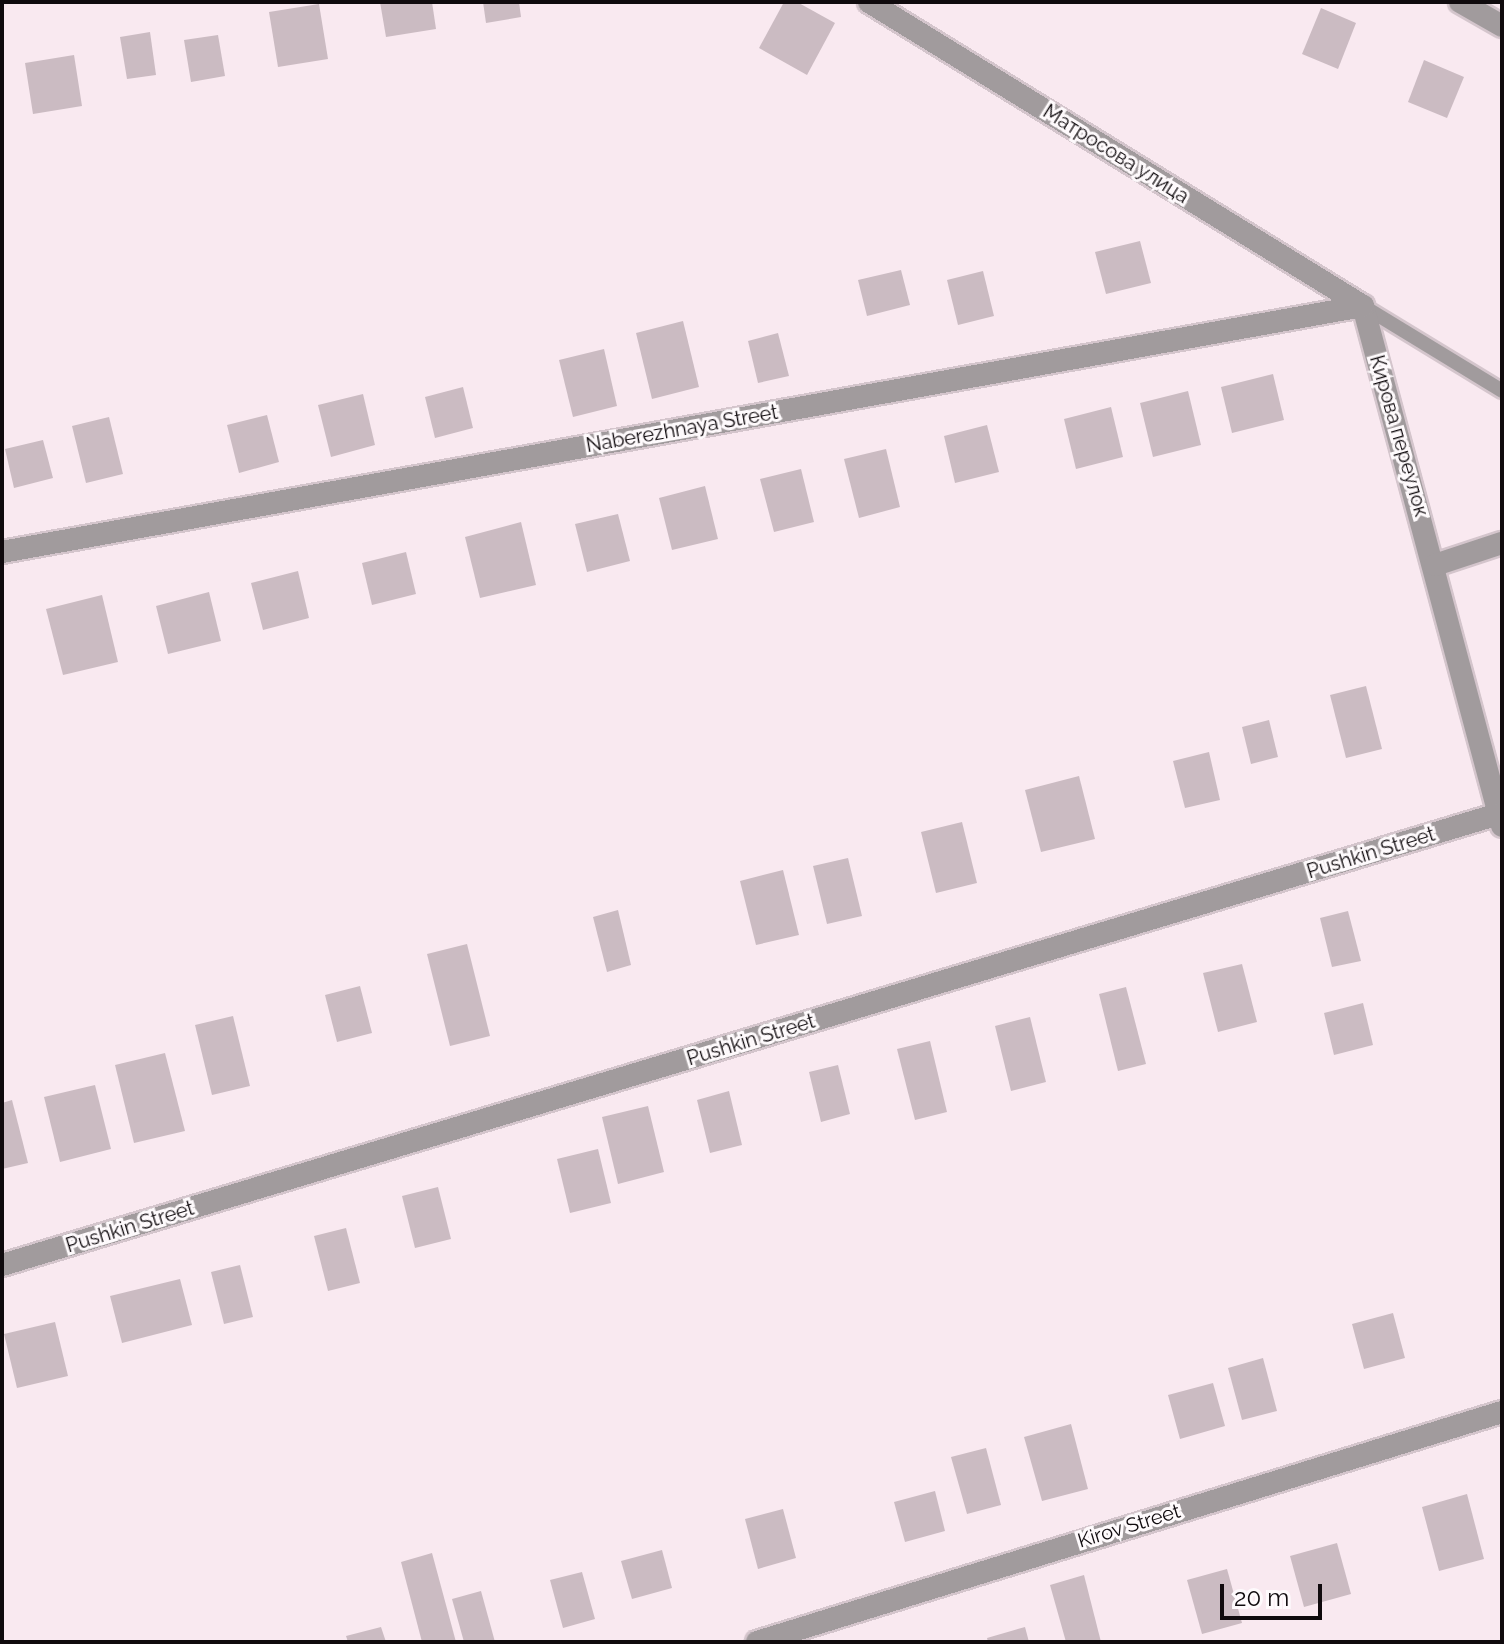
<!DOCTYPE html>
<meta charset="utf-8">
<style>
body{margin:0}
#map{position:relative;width:1504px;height:1644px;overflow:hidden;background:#f9e9f0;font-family:Raleway,sans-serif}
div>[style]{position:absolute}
.building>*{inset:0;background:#cbbbc2}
.roads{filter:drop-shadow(2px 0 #d4c5cc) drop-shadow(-2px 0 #d4c5cc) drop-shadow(0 2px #d4c5cc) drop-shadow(0 -2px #d4c5cc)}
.service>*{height:14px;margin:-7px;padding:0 7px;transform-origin:7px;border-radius:7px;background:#a19b9d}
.minor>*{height:22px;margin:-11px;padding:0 11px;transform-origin:11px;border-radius:11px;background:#a19b9d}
span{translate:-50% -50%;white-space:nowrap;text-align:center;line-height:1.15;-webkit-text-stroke:6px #fefafc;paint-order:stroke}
.street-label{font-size:20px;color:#0f0a0d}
.frame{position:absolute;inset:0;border:4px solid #0f0a0d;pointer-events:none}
.scale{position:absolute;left:1220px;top:1584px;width:102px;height:36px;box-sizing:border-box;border:4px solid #0f0a0d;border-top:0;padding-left:10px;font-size:24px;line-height:28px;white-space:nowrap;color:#0f0a0d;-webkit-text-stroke:6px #fefafc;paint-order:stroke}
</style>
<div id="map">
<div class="building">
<i style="clip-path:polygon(380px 2px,432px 2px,436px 29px,386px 37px)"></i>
<i style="clip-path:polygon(483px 2px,519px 2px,521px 17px,486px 23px)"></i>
<i style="clip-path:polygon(784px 2px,797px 2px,835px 23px,807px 75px,759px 48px)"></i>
<i style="clip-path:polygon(319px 4px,328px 59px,278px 67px,269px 12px)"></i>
<i style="clip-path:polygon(1321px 8px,1356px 23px,1338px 69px,1302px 54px)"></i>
<i style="clip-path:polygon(150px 32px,156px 75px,127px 79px,120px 37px)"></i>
<i style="clip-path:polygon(218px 35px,225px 76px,191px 82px,184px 40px)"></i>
<i style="clip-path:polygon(74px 55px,82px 106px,33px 114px,25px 63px)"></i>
<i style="clip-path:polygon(1424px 60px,1464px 77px,1447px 118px,1408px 102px)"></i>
<i style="clip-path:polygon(1140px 241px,1151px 283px,1106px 294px,1095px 252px)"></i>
<i style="clip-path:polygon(901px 270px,910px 305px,867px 316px,858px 280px)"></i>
<i style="clip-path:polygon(983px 271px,994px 316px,958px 325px,947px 280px)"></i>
<i style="clip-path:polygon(683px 321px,699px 387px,652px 399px,636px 333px)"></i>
<i style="clip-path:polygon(778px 333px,789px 376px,758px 383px,748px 341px)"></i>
<i style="clip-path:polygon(604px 349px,617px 406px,573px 417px,559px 360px)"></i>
<i style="clip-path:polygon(1273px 374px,1284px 420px,1232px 433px,1221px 387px)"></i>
<i style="clip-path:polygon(463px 387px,473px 428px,435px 438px,425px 397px)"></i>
<i style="clip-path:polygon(1188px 391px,1201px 445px,1153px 457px,1140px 403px)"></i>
<i style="clip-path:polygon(363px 394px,375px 445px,331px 457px,318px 405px)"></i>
<i style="clip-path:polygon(1111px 407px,1123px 457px,1076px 469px,1064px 419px)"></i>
<i style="clip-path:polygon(267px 415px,279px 462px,239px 473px,227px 425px)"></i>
<i style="clip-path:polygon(109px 417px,123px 474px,86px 483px,72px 426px)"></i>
<i style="clip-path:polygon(987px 425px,999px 472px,955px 483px,944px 436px)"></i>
<i style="clip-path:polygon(43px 440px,53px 478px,14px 488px,5px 449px)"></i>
<i style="clip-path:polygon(886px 449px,900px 507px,859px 518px,844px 459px)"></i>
<i style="clip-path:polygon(801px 469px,814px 522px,774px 532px,760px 479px)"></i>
<i style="clip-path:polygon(705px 486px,718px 539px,672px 550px,659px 498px)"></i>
<i style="clip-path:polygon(618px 514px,630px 561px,587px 572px,575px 524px)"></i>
<i style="clip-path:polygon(521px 522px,536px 585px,480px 598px,465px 537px)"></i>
<i style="clip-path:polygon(406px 552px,416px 594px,372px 605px,362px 563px)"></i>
<i style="clip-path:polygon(298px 571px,309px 618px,263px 630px,251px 583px)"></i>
<i style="clip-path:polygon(209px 592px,221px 641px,168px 654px,156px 606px)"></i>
<i style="clip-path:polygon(102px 595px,118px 662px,63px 675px,46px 609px)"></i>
<i style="clip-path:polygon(1366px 686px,1382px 749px,1346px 758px,1330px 695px)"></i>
<i style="clip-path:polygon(1269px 720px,1278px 757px,1251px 764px,1242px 727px)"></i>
<i style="clip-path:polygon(1209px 752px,1220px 800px,1185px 808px,1173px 761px)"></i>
<i style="clip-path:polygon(1079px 776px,1095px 839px,1041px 852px,1025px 790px)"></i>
<i style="clip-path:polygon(962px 822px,977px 883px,936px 893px,921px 832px)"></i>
<i style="clip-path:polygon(848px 858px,862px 916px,827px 924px,813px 866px)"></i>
<i style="clip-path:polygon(783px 870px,799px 935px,756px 945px,740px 881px)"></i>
<i style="clip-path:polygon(618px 910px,631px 965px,607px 972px,593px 917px)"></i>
<i style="clip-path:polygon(1348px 911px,1361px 961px,1332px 967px,1320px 918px)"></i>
<i style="clip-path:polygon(467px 944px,490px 1036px,450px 1046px,427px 954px)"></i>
<i style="clip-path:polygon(1242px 964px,1257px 1022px,1218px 1032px,1203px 973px)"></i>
<i style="clip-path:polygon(360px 986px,372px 1033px,337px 1042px,325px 995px)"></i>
<i style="clip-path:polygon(1126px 987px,1146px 1064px,1118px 1071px,1099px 994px)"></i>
<i style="clip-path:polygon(1363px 1003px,1373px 1045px,1334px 1055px,1324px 1013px)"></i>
<i style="clip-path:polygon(233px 1016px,250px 1086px,212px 1095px,195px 1025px)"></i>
<i style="clip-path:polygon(1030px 1017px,1046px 1082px,1011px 1091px,995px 1026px)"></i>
<i style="clip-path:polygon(930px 1041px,947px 1112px,915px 1120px,897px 1049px)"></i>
<i style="clip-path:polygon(165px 1053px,185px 1131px,134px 1143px,115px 1065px)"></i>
<i style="clip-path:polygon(838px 1065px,850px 1114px,821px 1122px,809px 1072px)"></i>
<i style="clip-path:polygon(95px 1085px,111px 1149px,60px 1162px,44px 1097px)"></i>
<i style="clip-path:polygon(729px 1091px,742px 1145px,710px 1153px,697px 1100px)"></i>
<i style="clip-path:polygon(12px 1100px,28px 1163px,2px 1169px,2px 1103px)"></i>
<i style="clip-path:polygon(648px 1106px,664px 1172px,618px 1184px,602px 1117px)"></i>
<i style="clip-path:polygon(598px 1149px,611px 1203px,570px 1213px,557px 1159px)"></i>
<i style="clip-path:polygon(438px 1187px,451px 1239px,415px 1248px,402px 1196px)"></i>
<i style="clip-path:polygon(346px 1228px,360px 1283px,328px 1291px,314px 1236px)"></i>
<i style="clip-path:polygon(240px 1265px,253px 1317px,224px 1324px,211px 1272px)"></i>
<i style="clip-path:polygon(180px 1279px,192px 1325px,122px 1343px,110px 1296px)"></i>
<i style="clip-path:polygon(1393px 1313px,1405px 1358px,1364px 1369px,1352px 1324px)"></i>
<i style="clip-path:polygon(55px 1322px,68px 1376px,17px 1388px,4px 1334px)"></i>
<i style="clip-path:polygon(1263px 1358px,1277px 1411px,1242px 1420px,1228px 1368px)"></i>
<i style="clip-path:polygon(1213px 1383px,1225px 1426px,1180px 1439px,1168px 1395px)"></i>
<i style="clip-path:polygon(1071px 1424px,1088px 1489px,1042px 1501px,1024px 1437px)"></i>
<i style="clip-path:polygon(986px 1448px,1001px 1505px,967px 1514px,951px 1457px)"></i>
<i style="clip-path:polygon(935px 1491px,945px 1531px,905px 1542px,894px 1502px)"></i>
<i style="clip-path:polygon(1467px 1494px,1484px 1559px,1439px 1571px,1422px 1507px)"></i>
<i style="clip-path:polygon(783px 1509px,796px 1558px,758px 1569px,745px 1519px)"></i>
<i style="clip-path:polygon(1337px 1543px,1351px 1594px,1304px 1607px,1290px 1556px)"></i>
<i style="clip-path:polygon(662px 1550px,672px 1588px,632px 1599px,621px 1561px)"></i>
<i style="clip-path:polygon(432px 1553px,456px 1642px,422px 1642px,401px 1562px)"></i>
<i style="clip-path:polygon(1227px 1569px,1242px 1623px,1202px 1634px,1187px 1580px)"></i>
<i style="clip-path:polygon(582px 1572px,595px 1619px,563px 1628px,550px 1580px)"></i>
<i style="clip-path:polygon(1084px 1575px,1101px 1642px,1066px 1642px,1050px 1585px)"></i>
<i style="clip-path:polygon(481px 1591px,495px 1642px,464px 1642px,452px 1599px)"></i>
<i style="clip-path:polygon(381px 1627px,386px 1642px,348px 1642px,346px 1636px)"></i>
<i style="clip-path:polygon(1025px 1627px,1029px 1642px,988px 1642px,987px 1638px)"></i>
</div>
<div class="roads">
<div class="service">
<i style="left:1363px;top:306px;width:163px;rotate:31.4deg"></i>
</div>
<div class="minor">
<i style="left:869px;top:2px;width:580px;rotate:31.61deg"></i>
<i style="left:1460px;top:2px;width:48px;rotate:29.7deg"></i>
<i style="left:1363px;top:306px;width:538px;rotate:75.03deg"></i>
<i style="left:2px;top:552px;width:1383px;rotate:-10.25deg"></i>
<i style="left:1435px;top:565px;width:71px;rotate:-18.2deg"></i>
<i style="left:2px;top:1265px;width:1563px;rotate:-16.77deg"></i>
<i style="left:757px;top:1642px;width:780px;rotate:-17.16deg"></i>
</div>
</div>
<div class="street-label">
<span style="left:1116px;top:154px;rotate:32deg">Матросова улица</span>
<span style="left:682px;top:429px;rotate:-10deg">Naberezhnaya Street</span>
<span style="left:1399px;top:436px;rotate:74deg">Кирова переулок</span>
<span style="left:1371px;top:853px;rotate:-17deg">Pushkin Street</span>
<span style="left:751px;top:1040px;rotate:-17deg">Pushkin Street</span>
<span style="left:130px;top:1227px;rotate:-17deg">Pushkin Street</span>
<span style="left:1129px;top:1526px;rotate:-17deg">Kirov Street</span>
</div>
<div class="frame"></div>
<div class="scale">20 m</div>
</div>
